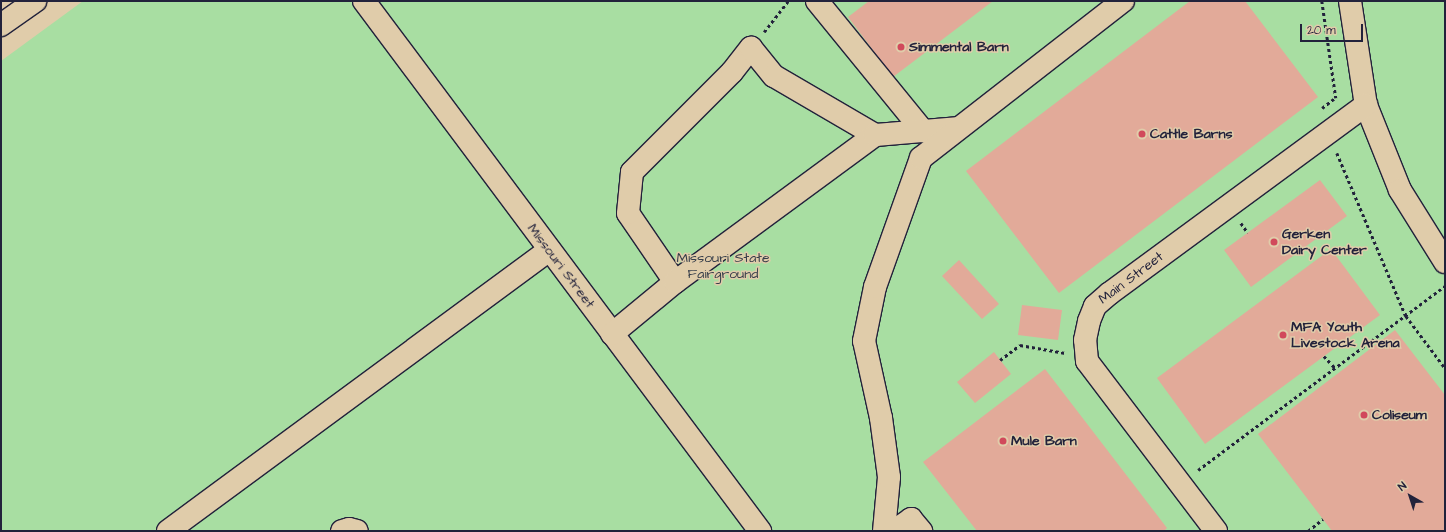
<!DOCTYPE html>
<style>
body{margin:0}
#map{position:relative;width:1446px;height:532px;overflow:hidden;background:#e0ccaa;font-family:"Architects Daughter",sans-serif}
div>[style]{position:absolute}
.green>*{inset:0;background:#a8dea2}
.building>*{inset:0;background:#e2aa99}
.path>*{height:2.5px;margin-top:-1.25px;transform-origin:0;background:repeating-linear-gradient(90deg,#22223b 0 3px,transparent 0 6px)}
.roads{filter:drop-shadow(1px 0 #22223b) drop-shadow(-1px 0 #22223b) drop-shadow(0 1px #22223b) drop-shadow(0 -1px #22223b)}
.minor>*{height:22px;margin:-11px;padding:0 11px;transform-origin:11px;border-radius:11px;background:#e0ccaa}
.major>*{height:22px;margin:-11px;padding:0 11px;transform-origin:11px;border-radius:11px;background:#e0ccaa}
.dots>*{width:11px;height:11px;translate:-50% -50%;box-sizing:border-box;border:2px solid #e0ccaa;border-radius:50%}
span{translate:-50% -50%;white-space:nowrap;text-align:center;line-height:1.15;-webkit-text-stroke:3px #e0ccaa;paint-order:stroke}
.poi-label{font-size:14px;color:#22223b;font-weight:700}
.left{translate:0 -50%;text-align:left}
.park-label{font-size:14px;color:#363e4a}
.street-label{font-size:14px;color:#22223b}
.frame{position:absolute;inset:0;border:2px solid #22223b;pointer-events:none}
.north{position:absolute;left:1390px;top:476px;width:40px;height:40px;-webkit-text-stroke:3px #e0ccaa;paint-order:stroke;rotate:321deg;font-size:11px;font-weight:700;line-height:16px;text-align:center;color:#22223b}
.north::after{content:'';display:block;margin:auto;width:14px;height:18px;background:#22223b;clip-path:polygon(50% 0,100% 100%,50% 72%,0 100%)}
.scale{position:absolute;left:1300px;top:24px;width:63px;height:18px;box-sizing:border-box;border:2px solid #22223b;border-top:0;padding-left:5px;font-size:12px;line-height:14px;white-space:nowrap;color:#22223b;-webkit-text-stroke:3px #e0ccaa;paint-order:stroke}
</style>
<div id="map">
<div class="green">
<i style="clip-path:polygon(83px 1px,1445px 1px,1445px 531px,1px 531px,1px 61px)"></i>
</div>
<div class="building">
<i style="clip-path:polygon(869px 1px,993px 1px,893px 77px,848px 17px)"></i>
<i style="clip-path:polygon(1190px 1px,1245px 1px,1318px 97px,1059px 293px,966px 171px)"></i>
<i style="clip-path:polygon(1320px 180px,1347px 216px,1251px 287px,1224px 250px)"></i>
<i style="clip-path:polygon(1331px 249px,1380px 315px,1205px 444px,1157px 378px)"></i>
<i style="clip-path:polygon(959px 260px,999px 304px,982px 319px,942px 276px)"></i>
<i style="clip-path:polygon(1022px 305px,1062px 310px,1058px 340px,1018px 335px)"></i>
<i style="clip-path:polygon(1395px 330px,1445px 395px,1445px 531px,1332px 531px,1258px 434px)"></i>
<i style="clip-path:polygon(994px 352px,1011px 374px,975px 403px,957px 382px)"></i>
<i style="clip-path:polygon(1045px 369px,1167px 528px,1164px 531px,977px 531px,923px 462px)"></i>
</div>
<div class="path">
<i style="left:1322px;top:1px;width:98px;rotate:81.8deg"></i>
<i style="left:764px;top:32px;width:39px;rotate:-52deg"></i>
<i style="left:1322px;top:108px;width:18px;rotate:-38deg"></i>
<i style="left:1337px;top:153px;width:177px;rotate:67.1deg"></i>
<i style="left:1406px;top:316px;width:65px;rotate:53.1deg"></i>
<i style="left:1241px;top:223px;width:12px;rotate:55deg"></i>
<i style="left:1324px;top:356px;width:16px;rotate:47deg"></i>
<i style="left:1000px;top:360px;width:25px;rotate:-37deg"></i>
<i style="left:1020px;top:345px;width:46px;rotate:10.1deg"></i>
<i style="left:1198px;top:470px;width:308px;rotate:-36.7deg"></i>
<i style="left:1308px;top:531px;width:19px;rotate:-39deg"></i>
</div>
<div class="roads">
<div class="minor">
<i style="left:364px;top:1px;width:662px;rotate:53.23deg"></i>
<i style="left:817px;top:1px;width:168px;rotate:50.8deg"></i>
<i style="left:1350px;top:1px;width:105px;rotate:81.3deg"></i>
<i style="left:1366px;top:105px;width:92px;rotate:68.2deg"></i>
<i style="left:1400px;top:190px;width:85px;rotate:58deg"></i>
<i style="left:675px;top:282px;width:83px;rotate:-124.3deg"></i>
<i style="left:628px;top:213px;width:41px;rotate:-84.4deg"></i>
<i style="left:632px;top:172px;width:141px;rotate:-45deg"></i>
<i style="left:732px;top:72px;width:31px;rotate:-52deg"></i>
<i style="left:751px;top:48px;width:36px;rotate:51deg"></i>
<i style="left:774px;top:76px;width:117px;rotate:30.3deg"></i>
<i style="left:612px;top:334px;width:82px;rotate:-39.5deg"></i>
<i style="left:675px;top:282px;width:248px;rotate:-36.3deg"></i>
<i style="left:875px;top:135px;width:83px;rotate:-4.8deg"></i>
<i style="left:168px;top:531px;width:473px;rotate:-36.4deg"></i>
<i style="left:342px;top:531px;width:7px;rotate:-16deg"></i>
<i style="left:349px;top:529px;width:8px;rotate:14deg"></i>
<i style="left:884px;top:531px;width:54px;rotate:-84.7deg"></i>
<i style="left:889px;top:477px;width:60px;rotate:-97.7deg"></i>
<i style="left:881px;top:418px;width:79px;rotate:-102.4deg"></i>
<i style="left:864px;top:341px;width:55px;rotate:-78.5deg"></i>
<i style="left:875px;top:287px;width:137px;rotate:-70.4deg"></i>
<i style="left:921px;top:158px;width:256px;rotate:-37.9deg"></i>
<i style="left:894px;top:531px;width:21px;rotate:-35deg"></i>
<i style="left:911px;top:519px;width:16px;rotate:50deg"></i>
<i style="left:1216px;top:531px;width:213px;rotate:-127.2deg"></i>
<i style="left:1087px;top:361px;width:21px;rotate:-95deg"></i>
<i style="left:1085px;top:340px;width:19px;rotate:-78deg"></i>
<i style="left:1089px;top:321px;width:16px;rotate:-68deg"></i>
<i style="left:1095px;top:306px;width:20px;rotate:-41deg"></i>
<i style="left:1110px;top:293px;width:318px;rotate:-36.3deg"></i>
</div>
<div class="major">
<i style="left:1px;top:25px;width:42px;rotate:-35.2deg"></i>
</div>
</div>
<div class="dots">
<i style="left:901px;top:47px;background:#d1495b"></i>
<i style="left:1142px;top:134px;background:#d1495b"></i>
<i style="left:1274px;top:242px;background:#d1495b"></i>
<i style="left:1283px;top:335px;background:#d1495b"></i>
<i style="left:1364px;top:415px;background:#d1495b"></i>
<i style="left:1003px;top:441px;background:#d1495b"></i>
</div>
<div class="poi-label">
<span class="left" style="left:909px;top:47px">Simmental Barn</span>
<span class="left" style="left:1150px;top:134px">Cattle Barns</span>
<span class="left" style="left:1282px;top:242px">Gerken<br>Dairy Center</span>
<span class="left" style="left:1291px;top:335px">MFA Youth<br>Livestock Arena</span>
<span class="left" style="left:1372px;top:415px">Coliseum</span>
<span class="left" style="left:1011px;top:441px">Mule Barn</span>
</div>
<div class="park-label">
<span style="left:723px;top:266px">Missouri State<br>Fairground</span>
</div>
<div class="street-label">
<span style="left:561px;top:266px;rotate:53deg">Missouri Street</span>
<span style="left:1131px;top:278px;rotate:-37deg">Main Street</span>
</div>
<div class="frame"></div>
<div class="north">N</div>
<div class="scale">20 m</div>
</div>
